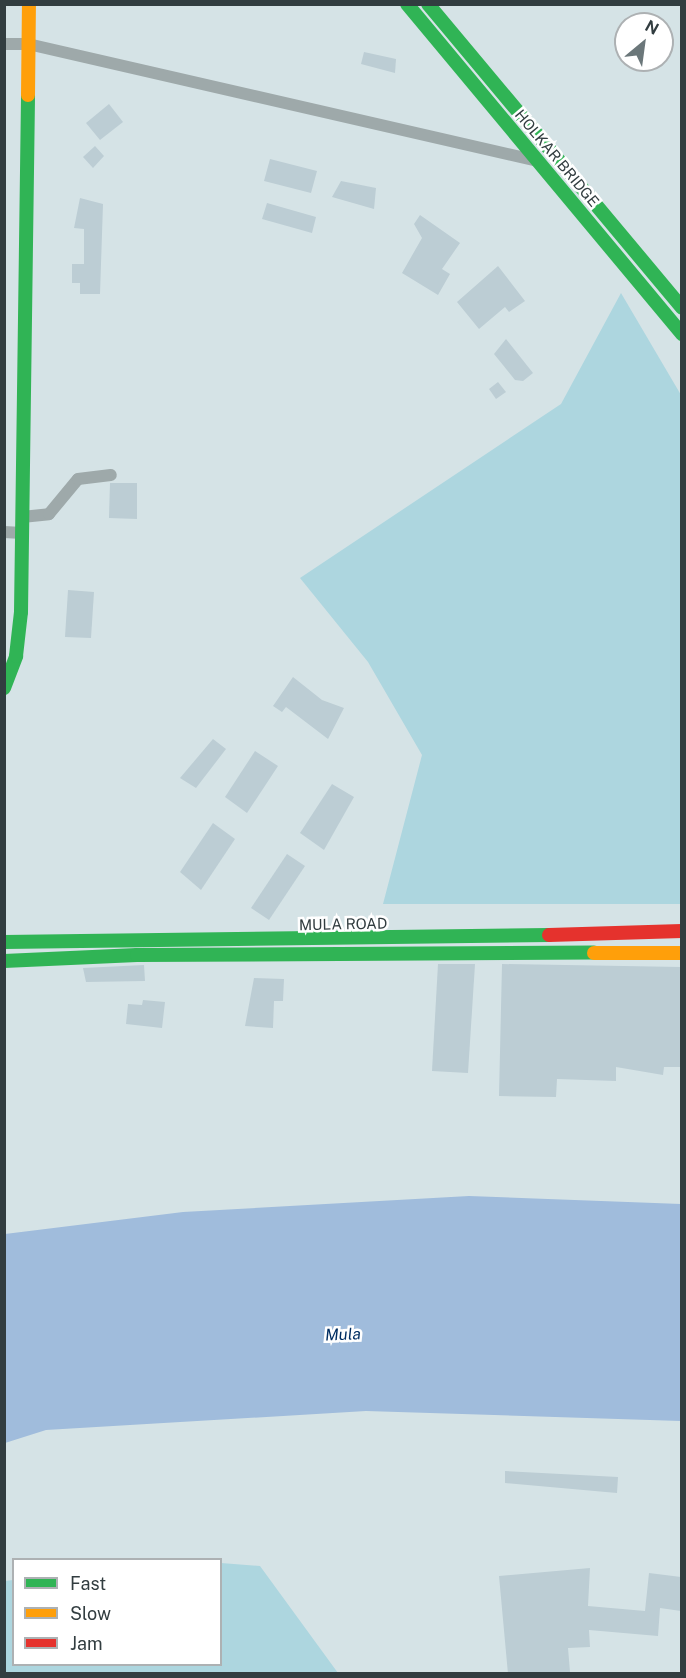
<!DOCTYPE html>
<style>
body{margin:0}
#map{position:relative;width:686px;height:1678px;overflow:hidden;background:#d5e3e6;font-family:"Public Sans",sans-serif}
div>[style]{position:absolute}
.green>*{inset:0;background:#add6df}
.water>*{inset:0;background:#a0bcdc}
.building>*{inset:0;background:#bccdd4}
.street>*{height:12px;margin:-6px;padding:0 6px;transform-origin:6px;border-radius:6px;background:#9ea9aa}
.fast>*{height:14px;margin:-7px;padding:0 7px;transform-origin:7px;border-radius:7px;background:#30b455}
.slow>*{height:14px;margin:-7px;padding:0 7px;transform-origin:7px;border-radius:7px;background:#ff9f0a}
.jam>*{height:14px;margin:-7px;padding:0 7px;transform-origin:7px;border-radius:7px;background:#e5322d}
span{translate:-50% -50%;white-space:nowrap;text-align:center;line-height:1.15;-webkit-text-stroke:5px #fff;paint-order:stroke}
.street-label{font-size:15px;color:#323d40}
.water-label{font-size:16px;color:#002e62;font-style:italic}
.frame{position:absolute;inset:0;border:6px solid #323d40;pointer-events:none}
.legend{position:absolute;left:12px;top:1558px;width:210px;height:108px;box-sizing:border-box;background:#fff;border:2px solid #adb1b3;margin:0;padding:8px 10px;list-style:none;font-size:18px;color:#323d40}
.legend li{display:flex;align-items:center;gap:12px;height:30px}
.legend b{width:30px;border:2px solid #adb1b3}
.north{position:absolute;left:614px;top:12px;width:60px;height:60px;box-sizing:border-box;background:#fff;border:2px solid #adb1b3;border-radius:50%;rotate:29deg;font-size:16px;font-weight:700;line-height:24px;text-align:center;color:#323d40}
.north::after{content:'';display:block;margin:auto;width:21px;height:27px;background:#6b777a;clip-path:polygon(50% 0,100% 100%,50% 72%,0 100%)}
</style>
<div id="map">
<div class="green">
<i style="clip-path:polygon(621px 293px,681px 395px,681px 904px,383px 904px,422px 755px,368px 662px,300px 578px,561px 404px)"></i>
<i style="clip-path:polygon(221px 1563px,260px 1566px,338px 1673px,5px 1673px,5px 1581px,13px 1580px,14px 1664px,220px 1664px)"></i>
</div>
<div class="water">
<i style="clip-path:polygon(469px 1196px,681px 1204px,681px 1421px,366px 1411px,46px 1430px,5px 1443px,5px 1234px,183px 1212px)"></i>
</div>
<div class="building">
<i style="clip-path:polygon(364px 52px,396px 59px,395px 73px,361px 64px)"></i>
<i style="clip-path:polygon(109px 104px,123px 122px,100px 140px,86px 123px)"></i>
<i style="clip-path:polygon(95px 146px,104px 156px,93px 168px,83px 157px)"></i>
<i style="clip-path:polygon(270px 159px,317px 171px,311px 193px,264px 181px)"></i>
<i style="clip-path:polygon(341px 181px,376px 188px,374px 209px,332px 197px)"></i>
<i style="clip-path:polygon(80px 198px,103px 204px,100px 294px,80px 294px,80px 283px,72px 283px,72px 264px,84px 264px,84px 229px,74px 228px)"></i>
<i style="clip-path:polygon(267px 203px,316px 217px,312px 233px,262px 219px)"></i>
<i style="clip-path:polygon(420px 215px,460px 243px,442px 269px,450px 274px,438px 295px,402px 273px,422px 238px,414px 224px)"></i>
<i style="clip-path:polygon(498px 266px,525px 301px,509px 312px,505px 307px,479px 329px,457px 302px)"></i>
<i style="clip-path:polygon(506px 339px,533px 373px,523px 381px,515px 380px,494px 354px)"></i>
<i style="clip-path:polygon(498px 382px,506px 392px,496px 399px,489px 389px)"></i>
<i style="clip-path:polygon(110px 483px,137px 483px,137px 519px,109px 518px)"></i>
<i style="clip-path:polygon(68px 590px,94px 592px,91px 638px,65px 637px)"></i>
<i style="clip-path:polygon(293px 677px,322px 700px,344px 708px,328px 739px,286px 707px,282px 712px,273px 706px)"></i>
<i style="clip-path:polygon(213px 739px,226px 749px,196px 788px,180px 778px)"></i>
<i style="clip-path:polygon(255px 751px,278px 766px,247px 813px,225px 797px)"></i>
<i style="clip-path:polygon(332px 784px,354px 797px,324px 850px,300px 833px)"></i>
<i style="clip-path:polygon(213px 823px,235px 839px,201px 890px,180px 872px)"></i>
<i style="clip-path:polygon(287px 854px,305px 866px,269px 920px,251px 908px)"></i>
<i style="clip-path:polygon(438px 964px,475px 964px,468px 1073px,432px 1071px)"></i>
<i style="clip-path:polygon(502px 964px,681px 967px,681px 1067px,664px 1067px,663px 1075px,616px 1067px,616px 1081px,557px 1079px,556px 1097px,499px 1096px)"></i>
<i style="clip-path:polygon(144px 965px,145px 981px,86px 982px,83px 968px)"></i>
<i style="clip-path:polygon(254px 978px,284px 979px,283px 1001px,274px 1001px,273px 1028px,245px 1026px)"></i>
<i style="clip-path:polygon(143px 1000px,165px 1002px,162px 1028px,126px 1024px,128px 1004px,142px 1005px)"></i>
<i style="clip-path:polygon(505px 1471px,618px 1477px,617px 1493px,505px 1483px)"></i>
<i style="clip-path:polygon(590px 1568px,588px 1606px,645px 1611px,649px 1573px,681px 1577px,681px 1611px,660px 1608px,658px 1636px,589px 1630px,590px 1647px,568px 1648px,570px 1672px,508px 1674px,499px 1576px)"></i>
</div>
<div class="street">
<i style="left:4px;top:44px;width:24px"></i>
<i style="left:28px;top:44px;width:523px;rotate:12.92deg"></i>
<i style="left:22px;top:517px;width:27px;rotate:-6deg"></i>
<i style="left:49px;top:514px;width:45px;rotate:-50.4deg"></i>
<i style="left:78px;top:479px;width:33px;rotate:-7deg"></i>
<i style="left:4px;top:532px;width:18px;rotate:3deg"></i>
</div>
<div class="fast">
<i style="left:407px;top:4px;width:430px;rotate:50.2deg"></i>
<i style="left:428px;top:4px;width:396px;rotate:50.1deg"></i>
<i style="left:4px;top:688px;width:34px;rotate:-69deg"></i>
<i style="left:16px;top:656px;width:44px;rotate:-83.5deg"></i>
<i style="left:21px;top:612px;width:517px;rotate:-89.22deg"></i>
<i style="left:4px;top:942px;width:545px;rotate:-0.74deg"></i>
<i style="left:4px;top:961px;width:133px;rotate:-2.6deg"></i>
<i style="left:137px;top:955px;width:457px;rotate:-0.3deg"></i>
</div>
<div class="slow">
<i style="left:28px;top:95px;width:91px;rotate:-89.4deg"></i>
<i style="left:594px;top:953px;width:88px"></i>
</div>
<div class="jam">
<i style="left:549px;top:935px;width:133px;rotate:-1.7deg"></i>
</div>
<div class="street-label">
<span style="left:557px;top:158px;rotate:50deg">HOLKAR BRIDGE</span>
<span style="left:343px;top:924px;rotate:-1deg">MULA ROAD</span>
</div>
<div class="water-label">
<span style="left:343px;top:1335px;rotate:-2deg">Mula</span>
</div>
<div class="frame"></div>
<ul class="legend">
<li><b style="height:8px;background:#30b455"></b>Fast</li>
<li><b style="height:8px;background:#ff9f0a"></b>Slow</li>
<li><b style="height:8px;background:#e5322d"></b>Jam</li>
</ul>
<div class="north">N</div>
</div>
